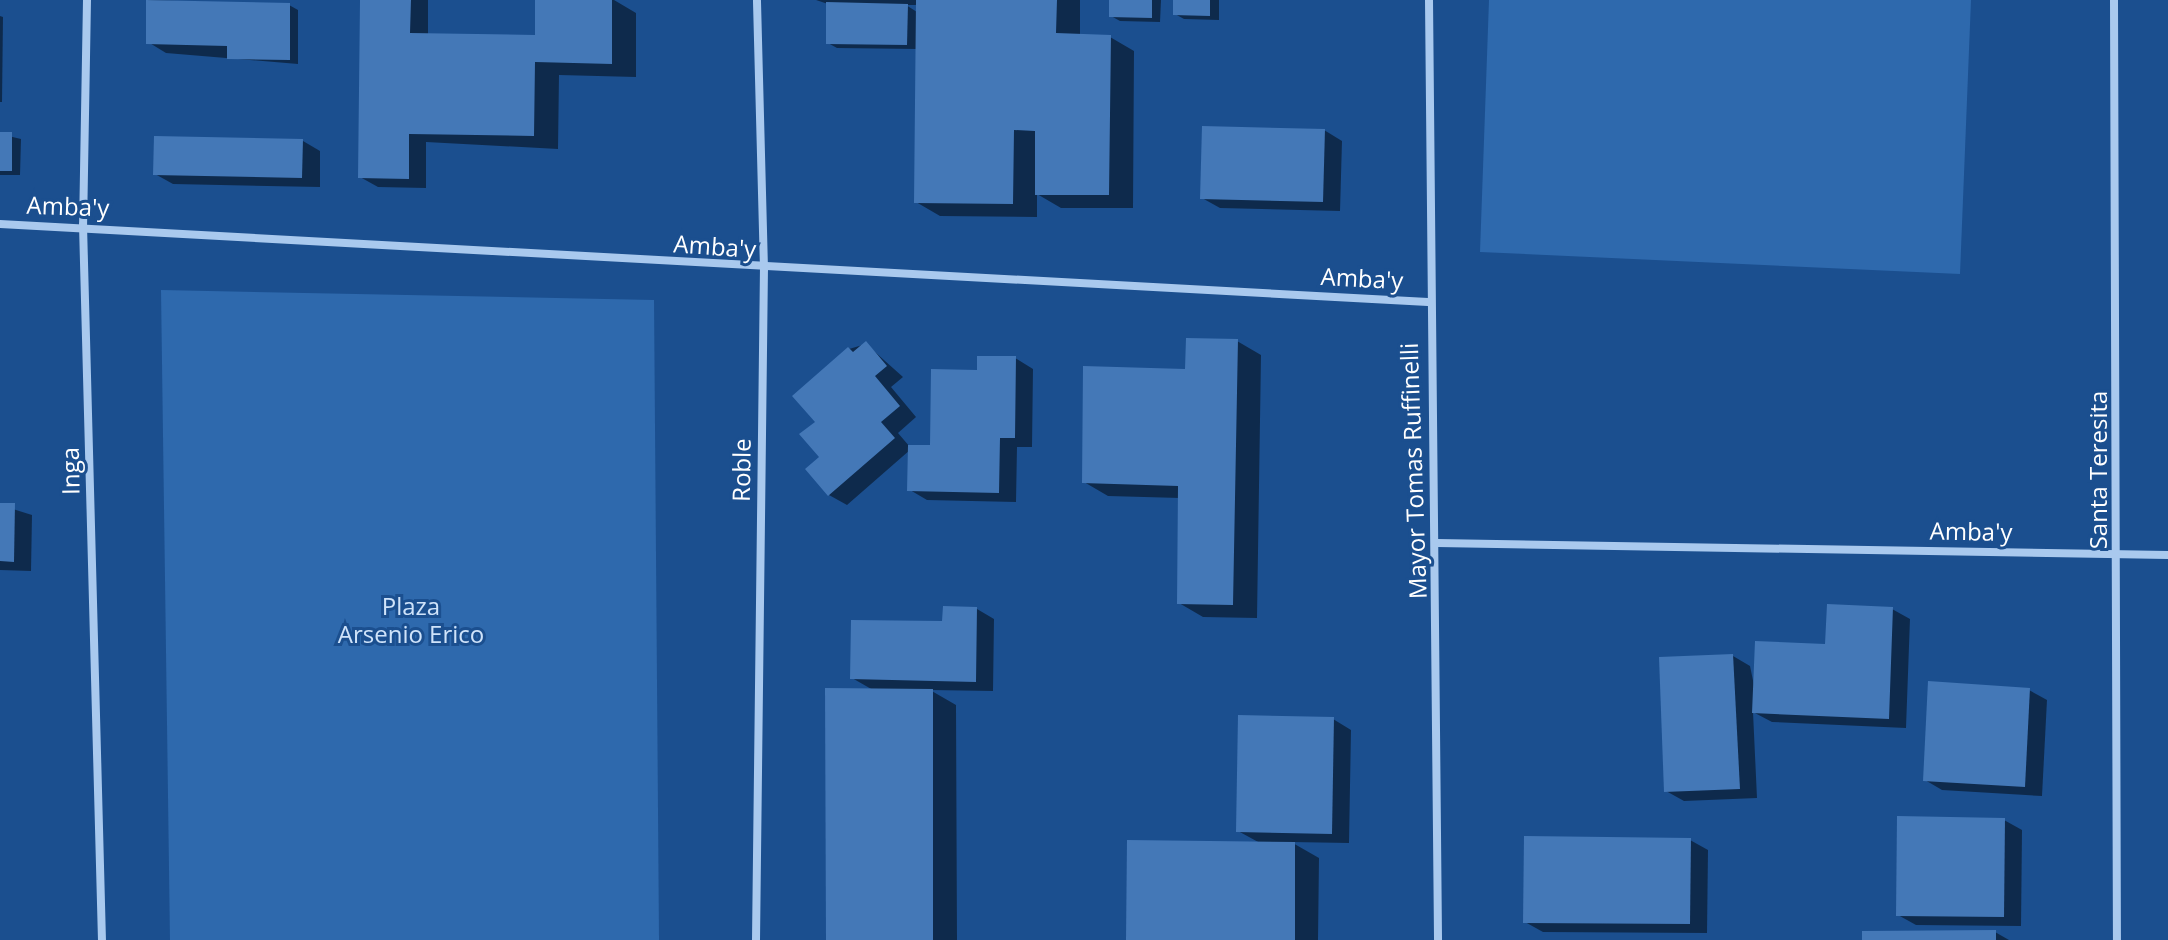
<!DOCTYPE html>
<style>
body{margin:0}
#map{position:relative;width:2168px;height:940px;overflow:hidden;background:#1b4f8f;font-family:"Open Sans",sans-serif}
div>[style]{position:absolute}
.green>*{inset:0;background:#2e69ad}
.shadow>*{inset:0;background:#0007}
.building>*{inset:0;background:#4478b7}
.street>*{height:8px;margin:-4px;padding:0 4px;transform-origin:4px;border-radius:4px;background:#a9c9ee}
span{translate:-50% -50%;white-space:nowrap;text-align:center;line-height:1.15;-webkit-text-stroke:6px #1b4f8f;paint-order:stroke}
.street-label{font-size:24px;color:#fff}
.park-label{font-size:24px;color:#cfe3fa}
</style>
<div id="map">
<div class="green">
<i style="clip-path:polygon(1489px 0,1971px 0,1960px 274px,1480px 252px)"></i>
<i style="clip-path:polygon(161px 290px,654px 300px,659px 940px,170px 940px)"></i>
</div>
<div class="shadow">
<i style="clip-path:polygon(148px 0,289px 5px,298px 10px,298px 64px,166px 53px,148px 42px)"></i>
<i style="clip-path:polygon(362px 0,428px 0,428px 36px,537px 37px,537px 0,614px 0,636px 13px,636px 77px,559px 75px,558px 149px,426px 142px,426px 188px,378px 187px,360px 177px)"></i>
<i style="clip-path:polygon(evenodd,816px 0,1080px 0,1080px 36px,1110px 37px,1134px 51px,1133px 208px,1061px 208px,1037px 194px,1037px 217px,940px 216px,916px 202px,917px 49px,837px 48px,828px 43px,828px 4px,816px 0,906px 5px,918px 5px,917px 12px,906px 5px)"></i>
<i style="clip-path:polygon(1111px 0,1161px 0,1160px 22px,1120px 21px,1111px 16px)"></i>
<i style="clip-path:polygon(1175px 0,1219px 0,1219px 20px,1184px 19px,1175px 14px)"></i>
<i style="clip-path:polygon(0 16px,3px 17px,2px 102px,0 102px)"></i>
<i style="clip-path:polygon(1324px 130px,1342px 141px,1340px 211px,1220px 208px,1202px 198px)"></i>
<i style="clip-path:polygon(0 134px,21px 139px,20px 175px,0 175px)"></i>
<i style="clip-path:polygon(303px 141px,320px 151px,320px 187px,173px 184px,155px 174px)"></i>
<i style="clip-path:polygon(1237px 341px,1261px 355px,1257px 618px,1203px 617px,1179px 603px,1180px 498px,1108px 496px,1084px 482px,1187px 371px)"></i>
<i style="clip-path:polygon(866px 344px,903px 377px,891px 387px,916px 417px,898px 433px,910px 447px,932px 447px,979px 372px,1015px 358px,1033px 369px,1032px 447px,1017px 447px,1016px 502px,927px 500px,910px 490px,910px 450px,847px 505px,829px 495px,818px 422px,849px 349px)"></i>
<i style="clip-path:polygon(0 505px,32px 515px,31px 571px,0 570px)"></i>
<i style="clip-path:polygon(977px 609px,994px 619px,993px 691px,930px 690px,956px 705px,957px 940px,828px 940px,873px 690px,852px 678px)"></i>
<i style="clip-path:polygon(1892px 609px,1910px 619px,1906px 728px,1772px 722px,1753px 712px,1757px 798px,1684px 801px,1666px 791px,1733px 656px,1750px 666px,1755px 690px)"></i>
<i style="clip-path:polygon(2029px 690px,2047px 700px,2042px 796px,1942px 790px,1925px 780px)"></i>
<i style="clip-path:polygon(1333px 719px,1351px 730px,1349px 843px,1291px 842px,1319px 858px,1318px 940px,1128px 940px,1260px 843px,1238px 831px)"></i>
<i style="clip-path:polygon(2004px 820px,2022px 830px,2021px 926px,1916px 925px,1898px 915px)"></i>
<i style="clip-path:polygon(1690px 840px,1708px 850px,1707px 933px,1543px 932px,1525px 922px)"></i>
<i style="clip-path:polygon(1995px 932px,2009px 940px,1864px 940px)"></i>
</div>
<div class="building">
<i style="clip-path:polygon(146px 0,290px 3px,290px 60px,227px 59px,227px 46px,146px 44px)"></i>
<i style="clip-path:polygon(360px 0,411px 0,410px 33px,535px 35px,535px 0,612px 0,612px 64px,535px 62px,534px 136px,409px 134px,409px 179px,358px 178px)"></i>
<i style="clip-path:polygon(916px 0,1057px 0,1056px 33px,1111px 35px,1109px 195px,1035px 195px,1035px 131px,1014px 130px,1013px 204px,914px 203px)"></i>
<i style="clip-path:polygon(1109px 0,1152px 0,1152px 18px,1109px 17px)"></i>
<i style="clip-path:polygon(1173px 0,1210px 0,1210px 16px,1173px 15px)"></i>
<i style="clip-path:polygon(826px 2px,908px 4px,907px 45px,826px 44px)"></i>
<i style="clip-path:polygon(1202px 126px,1325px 129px,1323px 202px,1200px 199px)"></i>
<i style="clip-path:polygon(0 132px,12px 132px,12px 171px,0 171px)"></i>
<i style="clip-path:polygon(154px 136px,303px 139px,302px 178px,153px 175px)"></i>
<i style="clip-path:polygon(1186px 338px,1238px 339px,1233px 605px,1177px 604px,1178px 486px,1082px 483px,1083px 366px,1185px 369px)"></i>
<i style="clip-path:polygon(866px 341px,887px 366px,875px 376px,900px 406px,881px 422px,895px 438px,828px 496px,805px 469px,819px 457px,799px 434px,815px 422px,792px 396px,848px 347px,853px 352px)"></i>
<i style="clip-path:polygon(977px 356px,1016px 356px,1015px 438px,1000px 438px,999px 493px,907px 491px,908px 445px,930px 445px,931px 369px,977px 370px)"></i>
<i style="clip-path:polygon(0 503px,15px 503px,14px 562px,0 561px)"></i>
<i style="clip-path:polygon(1827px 604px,1893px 607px,1889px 719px,1752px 713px,1755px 641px,1825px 644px)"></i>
<i style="clip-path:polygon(943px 606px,977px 607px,976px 682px,850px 679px,851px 620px,942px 621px)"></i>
<i style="clip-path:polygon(1733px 654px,1740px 789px,1664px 792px,1659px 657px)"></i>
<i style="clip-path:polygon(1928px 681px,2030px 688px,2025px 787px,1923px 781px)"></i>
<i style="clip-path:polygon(825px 688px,933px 689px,933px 940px,826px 940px)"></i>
<i style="clip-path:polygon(1238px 715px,1334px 717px,1332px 834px,1236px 832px)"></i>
<i style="clip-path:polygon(1897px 816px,2005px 818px,2004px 917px,1896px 916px)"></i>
<i style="clip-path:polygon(1524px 836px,1691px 838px,1690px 924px,1523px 923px)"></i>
<i style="clip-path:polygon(1127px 840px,1295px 842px,1295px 940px,1126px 940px)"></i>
<i style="clip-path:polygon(1996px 930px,1996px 940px,1862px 940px,1862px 931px)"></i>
</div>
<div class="street">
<i style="left:87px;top:0;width:225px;rotate:91deg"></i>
<i style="left:83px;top:225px;width:715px;rotate:88.48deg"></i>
<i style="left:1429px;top:0;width:940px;rotate:89.45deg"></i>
<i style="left:2114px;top:0;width:940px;rotate:89.82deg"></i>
<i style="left:0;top:224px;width:1430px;rotate:3.13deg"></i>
<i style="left:1437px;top:543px;width:731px;rotate:0.94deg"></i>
<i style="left:756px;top:940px;width:671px;rotate:-89.32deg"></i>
<i style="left:764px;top:269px;width:269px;rotate:-91.5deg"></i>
</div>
<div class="street-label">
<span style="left:68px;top:206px;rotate:2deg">Amba'y</span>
<span style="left:715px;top:246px;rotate:4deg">Amba'y</span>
<span style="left:1362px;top:278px;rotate:3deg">Amba'y</span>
<span style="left:741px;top:470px;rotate:-89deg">Roble</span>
<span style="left:2098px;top:470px;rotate:-90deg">Santa Teresita</span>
<span style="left:70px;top:471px;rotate:-91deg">Inga</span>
<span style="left:1413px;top:471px;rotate:-92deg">Mayor Tomas Ruffinelli</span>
<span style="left:1971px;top:531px;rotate:1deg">Amba'y</span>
</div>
<div class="park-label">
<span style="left:411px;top:620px">Plaza<br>Arsenio Erico</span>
</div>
</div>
